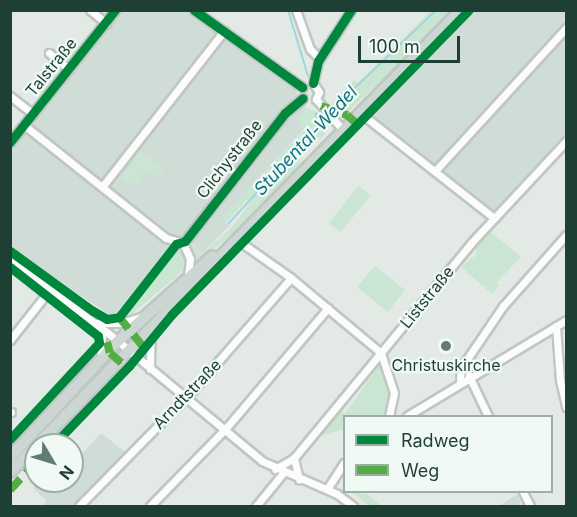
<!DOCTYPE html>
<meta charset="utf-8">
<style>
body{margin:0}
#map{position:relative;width:577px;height:517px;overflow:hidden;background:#e3eae6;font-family:Inter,sans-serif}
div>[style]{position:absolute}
.built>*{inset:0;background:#d0dcd6}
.green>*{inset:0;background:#cae5d1}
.stream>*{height:2px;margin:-1px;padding:0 1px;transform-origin:1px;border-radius:1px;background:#9ed8dd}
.roads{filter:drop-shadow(2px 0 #c0c7c3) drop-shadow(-2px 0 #c0c7c3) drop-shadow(0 2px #c0c7c3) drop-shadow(0 -2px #c0c7c3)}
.minor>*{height:7px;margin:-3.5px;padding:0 3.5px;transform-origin:3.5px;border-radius:3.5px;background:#fbfcfb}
.primary>*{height:10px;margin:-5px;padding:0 5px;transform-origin:5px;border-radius:5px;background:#ccd6d2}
.quiet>*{height:8px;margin-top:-4px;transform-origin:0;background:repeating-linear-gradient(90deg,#52ad45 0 15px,transparent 0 23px)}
.cycleway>*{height:9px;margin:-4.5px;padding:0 4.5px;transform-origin:4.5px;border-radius:4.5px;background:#00873e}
.dots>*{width:16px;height:16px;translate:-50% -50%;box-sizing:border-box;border:3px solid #f0f9f4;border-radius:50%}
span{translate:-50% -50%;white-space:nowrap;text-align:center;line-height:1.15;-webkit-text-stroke:4.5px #f0f9f4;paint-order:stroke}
.street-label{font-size:16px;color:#1e3f34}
.poi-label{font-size:16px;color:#1e3f34}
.water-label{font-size:18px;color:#117582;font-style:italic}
.frame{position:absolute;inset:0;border:12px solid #1e3f34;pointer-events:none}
.legend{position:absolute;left:343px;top:415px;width:210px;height:78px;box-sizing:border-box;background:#f0f9f4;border:2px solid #9cafa7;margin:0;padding:8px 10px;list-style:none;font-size:18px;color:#1e3f34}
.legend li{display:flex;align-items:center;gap:12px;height:30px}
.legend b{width:30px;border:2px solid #9cafa7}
.north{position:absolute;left:24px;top:433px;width:60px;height:60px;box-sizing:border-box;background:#f0f9f4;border:2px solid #9cafa7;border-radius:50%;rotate:128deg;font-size:16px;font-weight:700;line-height:24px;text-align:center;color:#1e3f34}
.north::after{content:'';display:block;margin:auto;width:21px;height:27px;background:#637b72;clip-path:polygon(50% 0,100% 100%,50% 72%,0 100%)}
.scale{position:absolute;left:358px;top:36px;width:102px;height:27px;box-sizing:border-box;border:3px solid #1e3f34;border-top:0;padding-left:8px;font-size:18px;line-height:21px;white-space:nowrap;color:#1e3f34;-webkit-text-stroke:4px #f0f9f4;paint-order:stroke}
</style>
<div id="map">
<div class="built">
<i style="clip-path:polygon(120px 11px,190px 11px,297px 88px,297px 97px,307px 108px,297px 119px,305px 128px,222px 218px,230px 225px,203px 253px,189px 241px,183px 249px,173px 246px,113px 317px,11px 249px,11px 149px)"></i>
<i style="clip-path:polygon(468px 11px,566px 11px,566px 143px,494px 222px,364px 113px)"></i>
<i style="clip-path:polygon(101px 433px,125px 452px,73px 506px,42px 506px,47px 501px,33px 488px,40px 481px,72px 481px,72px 456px,76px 451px,81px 455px)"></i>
<i style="clip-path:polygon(517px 494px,522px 506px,499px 506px)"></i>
</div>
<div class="green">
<i style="clip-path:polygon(431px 11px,454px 11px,347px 113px,332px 109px,330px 106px,354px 80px,358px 83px)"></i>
<i style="clip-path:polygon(307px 108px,322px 114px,327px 123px,325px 135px,306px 150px,296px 170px,236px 231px,193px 265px,189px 241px,203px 253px,232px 227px,250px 203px,246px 200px,227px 222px,222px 218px,305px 129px,297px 119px)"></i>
<i style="clip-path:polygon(141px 150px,165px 169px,159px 177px,148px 169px,134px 187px,121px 177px)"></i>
<i style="clip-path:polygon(358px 186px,371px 195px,341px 232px,329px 223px)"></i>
<i style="clip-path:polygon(490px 231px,521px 257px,496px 283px,499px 286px,492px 294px,461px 267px,476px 255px,476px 247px)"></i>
<i style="clip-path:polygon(178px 248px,187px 257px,186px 268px,125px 320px,123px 314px)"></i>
<i style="clip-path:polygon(375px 266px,405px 290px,388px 312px,357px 287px)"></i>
<i style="clip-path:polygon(378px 367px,383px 368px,392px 393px,388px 416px,344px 416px,344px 429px,320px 436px,341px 411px,345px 414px)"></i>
<i style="clip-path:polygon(353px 492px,367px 494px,382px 506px,369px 506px)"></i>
</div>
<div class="stream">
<i style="left:288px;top:10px;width:69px;rotate:73.1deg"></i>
<i style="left:316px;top:113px;width:15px;rotate:90deg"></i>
<i style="left:229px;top:223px;width:168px;rotate:-47.4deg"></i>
<i style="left:343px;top:99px;width:129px;rotate:-43.7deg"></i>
</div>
<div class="roads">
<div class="minor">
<i style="left:90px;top:10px;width:21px;rotate:39deg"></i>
<i style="left:194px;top:10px;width:133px;rotate:35.5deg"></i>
<i style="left:296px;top:10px;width:41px;rotate:70.3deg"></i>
<i style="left:310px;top:49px;width:13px;rotate:45deg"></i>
<i style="left:49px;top:53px;width:26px;rotate:39deg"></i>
<i style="left:313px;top:83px;width:23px;rotate:-77deg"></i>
<i style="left:318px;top:61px;width:61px;rotate:-57.1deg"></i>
<i style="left:313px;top:83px;width:11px;rotate:56deg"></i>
<i style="left:319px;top:92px;width:8px;rotate:113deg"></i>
<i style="left:10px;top:96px;width:29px;rotate:38deg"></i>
<i style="left:316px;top:99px;width:40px;rotate:49deg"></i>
<i style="left:359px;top:112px;width:172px;rotate:38.1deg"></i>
<i style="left:24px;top:125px;width:181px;rotate:38.5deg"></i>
<i style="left:166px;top:238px;width:18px;rotate:16deg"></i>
<i style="left:10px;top:142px;width:169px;rotate:-51.5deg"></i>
<i style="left:435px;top:171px;width:194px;rotate:-47.5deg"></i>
<i style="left:102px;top:187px;width:198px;rotate:-52deg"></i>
<i style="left:236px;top:239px;width:67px;rotate:35.3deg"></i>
<i style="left:291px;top:278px;width:117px;rotate:39.8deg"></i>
<i style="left:381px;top:353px;width:42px;rotate:72deg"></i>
<i style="left:394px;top:393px;width:24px;rotate:102deg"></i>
<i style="left:183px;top:243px;width:165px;rotate:-51.9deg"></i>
<i style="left:285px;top:113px;width:23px;rotate:-40deg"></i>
<i style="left:183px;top:243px;width:17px;rotate:66deg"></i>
<i style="left:190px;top:259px;width:17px;rotate:97deg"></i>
<i style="left:10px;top:259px;width:123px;rotate:37.1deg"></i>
<i style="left:108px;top:333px;width:200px;rotate:39.7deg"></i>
<i style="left:262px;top:461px;width:82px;rotate:23.7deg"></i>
<i style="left:337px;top:494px;width:20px;rotate:37deg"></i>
<i style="left:96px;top:323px;width:25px"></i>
<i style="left:121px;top:323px;width:21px;rotate:-17deg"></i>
<i style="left:96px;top:325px;width:13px;rotate:63deg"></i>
<i style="left:102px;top:337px;width:20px;rotate:93deg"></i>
<i style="left:556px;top:326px;width:54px;rotate:85.8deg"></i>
<i style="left:560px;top:380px;width:28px;rotate:77deg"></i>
<i style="left:10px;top:340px;width:66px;rotate:-51.7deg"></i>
<i style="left:150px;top:369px;width:39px;rotate:-89deg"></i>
<i style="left:469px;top:376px;width:44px;rotate:64.6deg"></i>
<i style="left:460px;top:381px;width:13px;rotate:-86deg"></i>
<i style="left:461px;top:368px;width:75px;rotate:-55.9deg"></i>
<i style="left:503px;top:306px;width:95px;rotate:-48.4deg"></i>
<i style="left:10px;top:412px;width:1px"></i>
<i style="left:407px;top:416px;width:186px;rotate:-31.1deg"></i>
<i style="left:294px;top:458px;width:22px;rotate:77deg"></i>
<i style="left:275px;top:469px;width:22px;rotate:-30deg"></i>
<i style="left:294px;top:458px;width:278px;rotate:-50.5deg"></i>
<i style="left:471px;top:243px;width:139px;rotate:-47deg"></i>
<i style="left:327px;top:489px;width:31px;rotate:-57deg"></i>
<i style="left:523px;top:492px;width:16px;rotate:63deg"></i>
<i style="left:79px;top:506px;width:164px;rotate:-45.5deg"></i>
<i style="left:194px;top:389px;width:147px;rotate:-48.9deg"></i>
<i style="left:150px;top:506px;width:110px;rotate:-45.7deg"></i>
<i style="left:227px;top:427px;width:156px;rotate:-49.7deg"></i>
<i style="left:256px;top:506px;width:43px;rotate:-50.7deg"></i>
</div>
<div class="primary">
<i style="left:37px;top:445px;width:607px;rotate:-45.73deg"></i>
<i style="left:10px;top:457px;width:158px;rotate:-47deg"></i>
<i style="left:118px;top:341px;width:127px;rotate:-41.8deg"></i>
<i style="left:10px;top:472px;width:37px;rotate:-45deg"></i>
</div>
</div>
<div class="quiet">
<i style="left:321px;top:106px;width:28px;rotate:19deg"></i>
<i style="left:347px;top:115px;width:12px;rotate:42deg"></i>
<i style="left:119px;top:317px;width:38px;rotate:51deg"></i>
<i style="left:107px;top:342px;width:11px;rotate:75deg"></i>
<i style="left:110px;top:353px;width:21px;rotate:41deg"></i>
<i style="left:10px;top:490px;width:38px;rotate:-47deg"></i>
</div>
<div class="cycleway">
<i style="left:194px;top:10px;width:133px;rotate:35.5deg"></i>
<i style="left:313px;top:83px;width:23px;rotate:-77deg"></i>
<i style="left:318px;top:61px;width:61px;rotate:-57.1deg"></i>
<i style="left:10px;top:142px;width:169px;rotate:-51.5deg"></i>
<i style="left:10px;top:251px;width:102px;rotate:35.9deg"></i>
<i style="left:93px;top:311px;width:16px;rotate:30deg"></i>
<i style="left:107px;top:319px;width:12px;rotate:-9deg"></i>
<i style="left:119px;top:317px;width:93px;rotate:-52deg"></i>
<i style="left:176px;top:244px;width:9px;rotate:-18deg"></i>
<i style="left:185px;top:241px;width:162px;rotate:-52deg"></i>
<i style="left:285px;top:113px;width:23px;rotate:-40deg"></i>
<i style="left:10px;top:267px;width:112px;rotate:38.1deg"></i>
<i style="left:98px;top:336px;width:7px;rotate:82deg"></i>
<i style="left:10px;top:439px;width:131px;rotate:-47.2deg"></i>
<i style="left:53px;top:445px;width:110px;rotate:-46.1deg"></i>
<i style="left:129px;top:366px;width:67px;rotate:-50.4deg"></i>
<i style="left:172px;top:314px;width:425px;rotate:-45.7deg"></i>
</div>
<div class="dots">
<i style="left:446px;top:346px;background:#637b72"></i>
</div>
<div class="street-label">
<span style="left:51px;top:67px;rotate:-51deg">Talstraße</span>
<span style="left:229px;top:159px;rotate:-52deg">Clichystraße</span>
<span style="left:427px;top:297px;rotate:-51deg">Liststraße</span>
<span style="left:187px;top:394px;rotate:-46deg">Arndtstraße</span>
</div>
<div class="poi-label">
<span style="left:446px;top:365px">Christuskirche</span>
</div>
<div class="water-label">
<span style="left:306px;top:141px;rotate:-47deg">Stubental-Wedel</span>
</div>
<div class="frame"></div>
<ul class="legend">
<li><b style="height:8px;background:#00873e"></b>Radweg</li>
<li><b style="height:8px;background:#52ad45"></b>Weg</li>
</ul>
<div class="north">N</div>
<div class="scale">100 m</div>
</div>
